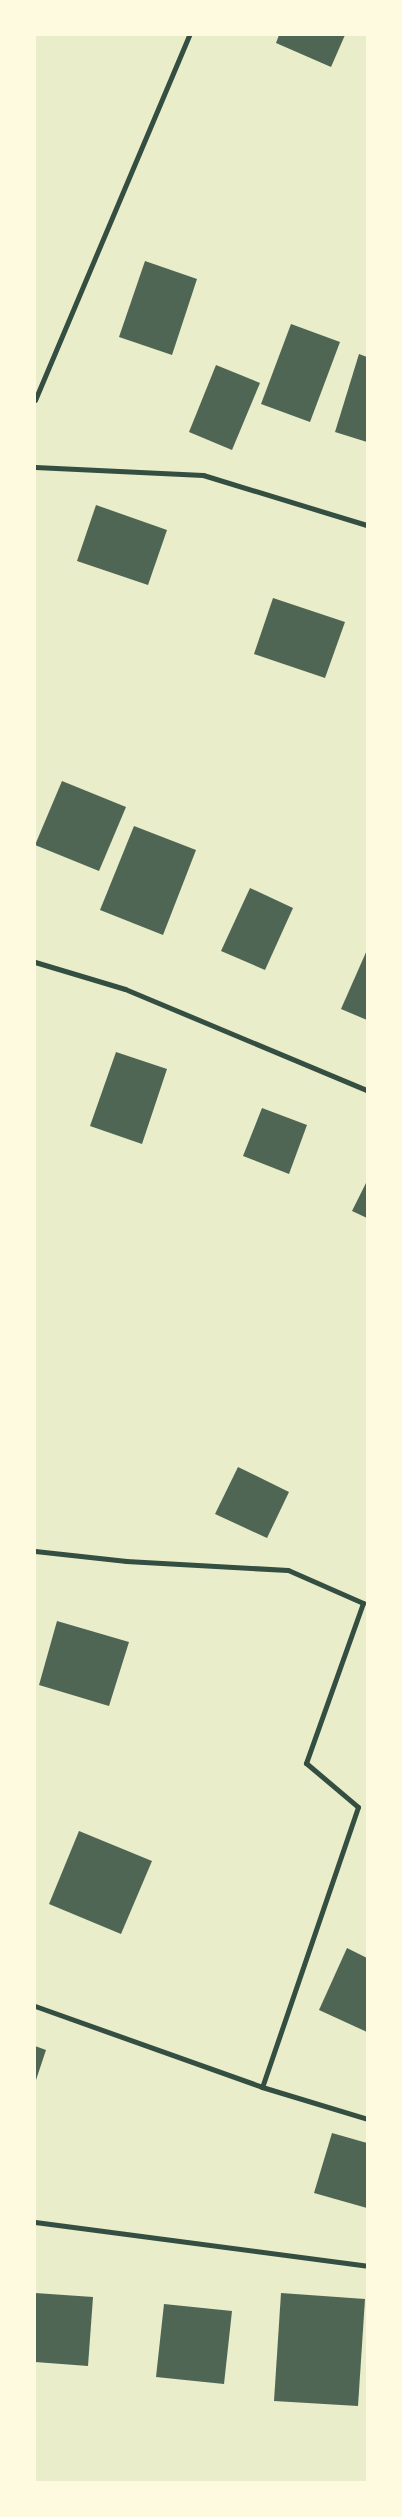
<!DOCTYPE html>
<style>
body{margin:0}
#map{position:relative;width:402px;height:2517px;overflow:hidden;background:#e9edc9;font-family:Commissioner,sans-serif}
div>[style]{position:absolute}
.building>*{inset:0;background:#4f6655}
.minor>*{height:5px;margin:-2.5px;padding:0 2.5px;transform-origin:2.5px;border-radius:2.5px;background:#344e41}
span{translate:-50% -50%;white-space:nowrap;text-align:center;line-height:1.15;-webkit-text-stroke:4px #fefae0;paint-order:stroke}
.frame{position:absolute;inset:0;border:36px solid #fefae0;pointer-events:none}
</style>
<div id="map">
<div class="building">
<i style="clip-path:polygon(279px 35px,345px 35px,331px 67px,276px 43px)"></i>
<i style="clip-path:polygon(145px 261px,197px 279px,172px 355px,119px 337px)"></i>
<i style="clip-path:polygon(291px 324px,340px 342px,310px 422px,261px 404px)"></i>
<i style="clip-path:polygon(359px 354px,367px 357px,367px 442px,335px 432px)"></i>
<i style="clip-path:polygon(216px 365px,260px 383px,232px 450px,189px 432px)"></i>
<i style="clip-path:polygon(96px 505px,167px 530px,148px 585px,77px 561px)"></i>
<i style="clip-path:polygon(273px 598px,345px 622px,325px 678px,254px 654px)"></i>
<i style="clip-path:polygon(62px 781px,126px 807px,99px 871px,35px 845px)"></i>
<i style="clip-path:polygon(134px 826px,196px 850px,163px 935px,100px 910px)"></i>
<i style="clip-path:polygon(250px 888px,293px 908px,265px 970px,221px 951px)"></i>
<i style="clip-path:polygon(367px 950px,367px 1020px,341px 1009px)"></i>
<i style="clip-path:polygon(116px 1052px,167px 1069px,142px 1144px,90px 1126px)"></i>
<i style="clip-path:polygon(262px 1108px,307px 1125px,289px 1174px,243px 1156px)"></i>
<i style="clip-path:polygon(367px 1181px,367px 1218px,352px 1211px)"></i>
<i style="clip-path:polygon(238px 1467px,289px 1492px,267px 1538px,215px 1514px)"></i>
<i style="clip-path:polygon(57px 1621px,129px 1642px,109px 1706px,39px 1685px)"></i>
<i style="clip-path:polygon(79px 1831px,152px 1861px,121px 1934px,49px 1904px)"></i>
<i style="clip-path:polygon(347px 1948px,367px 1958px,367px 2032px,319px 2010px)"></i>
<i style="clip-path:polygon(35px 2046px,46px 2050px,35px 2083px)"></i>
<i style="clip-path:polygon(332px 2133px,367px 2143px,367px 2208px,314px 2193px)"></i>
<i style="clip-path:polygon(35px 2293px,93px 2297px,88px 2366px,35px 2362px)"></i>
<i style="clip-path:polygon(281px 2293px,365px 2299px,358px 2406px,274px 2401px)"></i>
<i style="clip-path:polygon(164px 2304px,232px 2311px,224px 2384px,156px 2377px)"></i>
</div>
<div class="minor">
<i style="left:35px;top:400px;width:396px;rotate:-67.1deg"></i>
<i style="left:35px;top:467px;width:168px;rotate:2.7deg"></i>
<i style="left:203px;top:475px;width:171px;rotate:17deg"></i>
<i style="left:35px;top:962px;width:94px;rotate:16.7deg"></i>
<i style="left:125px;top:989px;width:262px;rotate:22.7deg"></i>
<i style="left:35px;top:1551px;width:92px;rotate:6.3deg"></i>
<i style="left:126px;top:1561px;width:162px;rotate:3.2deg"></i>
<i style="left:288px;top:1570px;width:82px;rotate:23.7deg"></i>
<i style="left:363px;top:1603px;width:170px;rotate:109.6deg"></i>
<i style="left:306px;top:1763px;width:68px;rotate:40.2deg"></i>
<i style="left:358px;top:1807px;width:296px;rotate:108.9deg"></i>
<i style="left:35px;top:2006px;width:241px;rotate:19.6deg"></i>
<i style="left:262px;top:2087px;width:110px;rotate:16.9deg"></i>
<i style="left:35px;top:2222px;width:335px;rotate:7.5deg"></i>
</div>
<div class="frame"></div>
</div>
